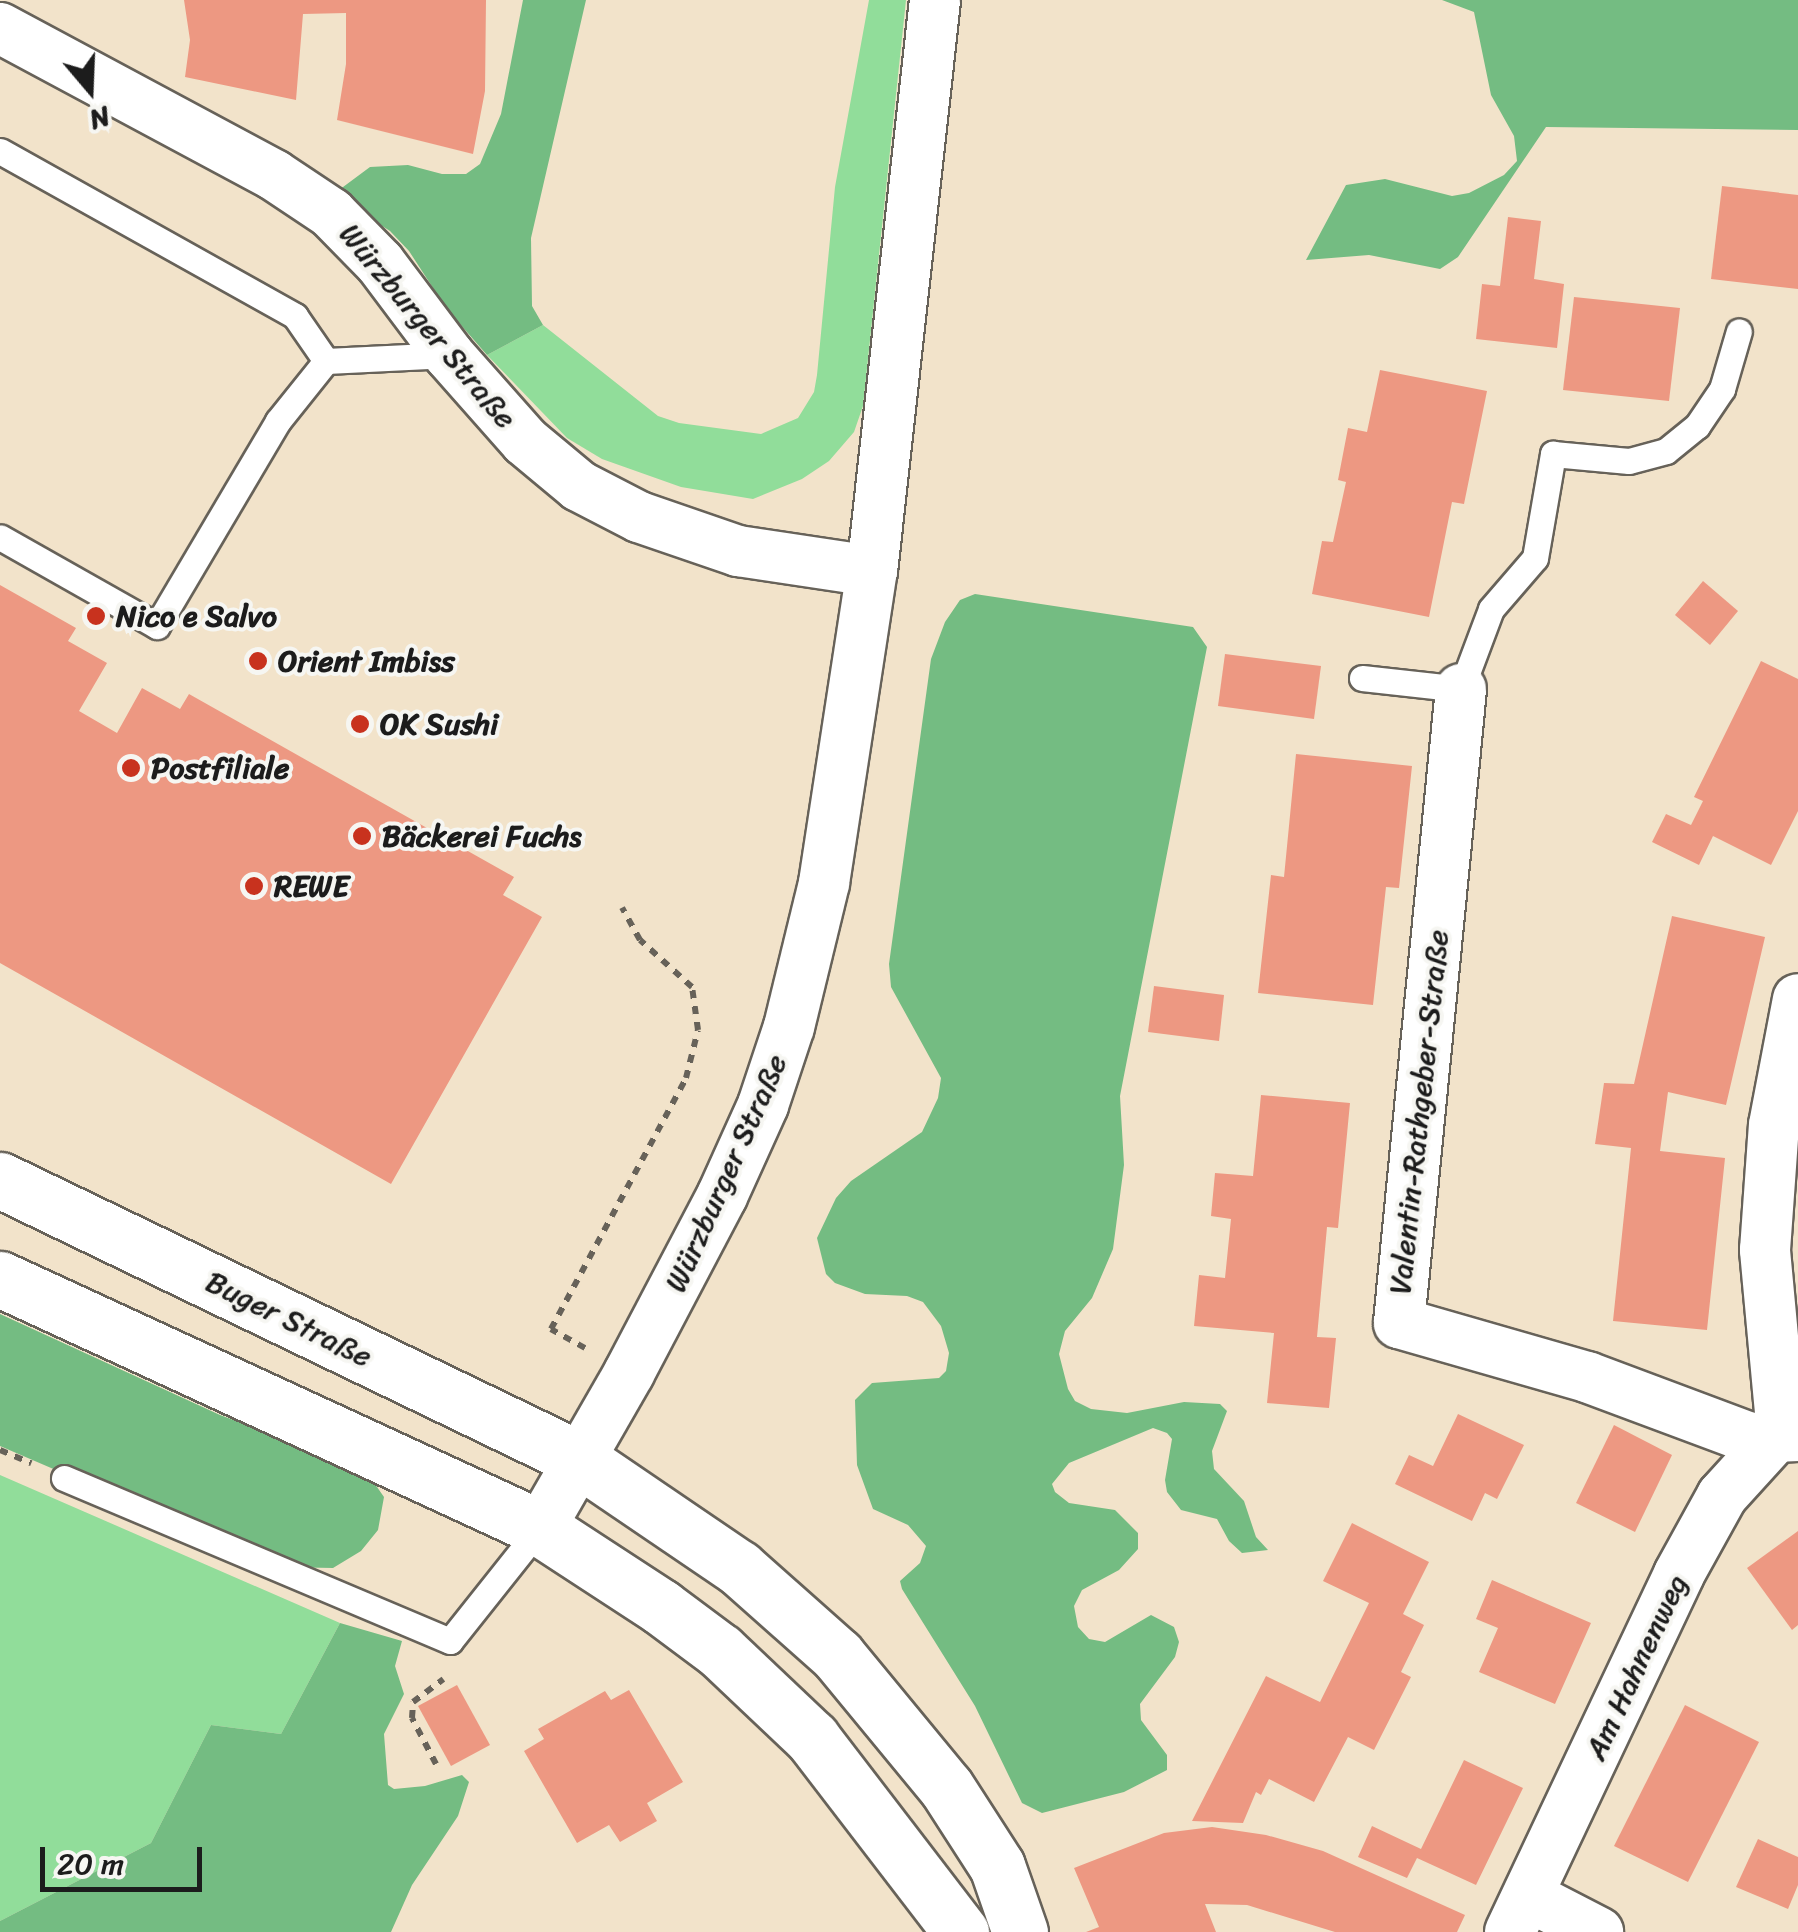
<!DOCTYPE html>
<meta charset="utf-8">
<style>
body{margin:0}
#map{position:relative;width:1798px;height:1932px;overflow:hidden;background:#f2e3ca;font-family:Sriracha,sans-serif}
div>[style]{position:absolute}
.green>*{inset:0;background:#91dd9a}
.forest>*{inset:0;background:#74bc82}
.building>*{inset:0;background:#ed9882}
.path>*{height:6px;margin-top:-3px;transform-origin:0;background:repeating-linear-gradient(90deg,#676259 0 8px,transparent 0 16px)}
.roads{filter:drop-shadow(2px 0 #676259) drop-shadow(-2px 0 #676259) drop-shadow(0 2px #676259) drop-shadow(0 -2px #676259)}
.service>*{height:25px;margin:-12.5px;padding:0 12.5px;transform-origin:12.5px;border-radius:12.5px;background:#fff}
.minor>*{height:50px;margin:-25px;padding:0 25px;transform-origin:25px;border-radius:25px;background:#fff}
.tertiary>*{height:55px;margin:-27.5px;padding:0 27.5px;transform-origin:27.5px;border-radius:27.5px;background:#fff}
.dots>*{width:28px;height:28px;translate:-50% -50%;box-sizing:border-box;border:5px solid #f6f6f2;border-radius:50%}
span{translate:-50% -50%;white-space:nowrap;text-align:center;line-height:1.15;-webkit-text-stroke:8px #f6f6f2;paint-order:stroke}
.street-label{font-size:30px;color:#1c1c1c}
.poi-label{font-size:30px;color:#1c1c1c;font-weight:700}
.left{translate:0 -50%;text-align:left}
.north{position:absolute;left:40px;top:40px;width:100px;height:100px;-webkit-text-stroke:8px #f6f6f2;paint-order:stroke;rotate:161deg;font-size:28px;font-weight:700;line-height:40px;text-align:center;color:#1c1c1c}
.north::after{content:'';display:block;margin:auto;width:35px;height:45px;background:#1c1c1c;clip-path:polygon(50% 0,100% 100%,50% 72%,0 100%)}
.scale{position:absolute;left:40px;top:1847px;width:162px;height:45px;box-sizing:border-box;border:5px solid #1c1c1c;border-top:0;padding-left:12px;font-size:30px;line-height:35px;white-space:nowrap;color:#1c1c1c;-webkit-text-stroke:8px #f6f6f2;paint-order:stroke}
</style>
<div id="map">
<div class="green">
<i style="clip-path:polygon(869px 0,906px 0,863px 406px,854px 432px,829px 461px,802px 479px,753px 499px,681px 487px,602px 459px,567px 438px,487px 355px,543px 325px,658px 416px,679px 423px,761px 434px,798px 418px,814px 392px,817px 375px,835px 187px)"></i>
<i style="clip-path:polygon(0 1475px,340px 1623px,281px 1734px,211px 1725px,151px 1843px,0 1921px)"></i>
</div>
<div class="forest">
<i style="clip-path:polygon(523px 0,586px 0,531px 238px,532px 306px,543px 325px,487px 355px,446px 308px,409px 251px,390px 231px,345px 202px,339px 190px,370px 167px,408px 165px,442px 174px,466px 174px,480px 164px,501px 114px)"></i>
<i style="clip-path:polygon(1442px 0,1798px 0,1798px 130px,1546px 127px,1458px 257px,1440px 269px,1369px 255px,1306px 260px,1346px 185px,1385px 179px,1452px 196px,1469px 193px,1504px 175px,1517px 161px,1514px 136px,1491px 95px,1474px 12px)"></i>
<i style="clip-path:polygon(975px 594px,1193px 627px,1207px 647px,1120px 1096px,1124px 1165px,1113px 1249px,1092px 1298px,1065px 1331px,1059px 1354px,1068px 1389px,1075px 1401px,1091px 1409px,1127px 1413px,1184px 1402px,1220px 1404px,1227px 1411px,1212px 1451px,1214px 1469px,1244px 1501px,1256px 1537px,1268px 1550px,1242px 1553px,1229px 1541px,1217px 1519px,1181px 1510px,1167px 1492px,1165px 1480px,1172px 1439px,1167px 1433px,1153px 1428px,1069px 1463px,1052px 1484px,1055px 1492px,1069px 1503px,1115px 1510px,1138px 1533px,1138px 1549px,1119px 1570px,1082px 1590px,1074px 1606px,1078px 1627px,1089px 1639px,1105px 1642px,1151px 1615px,1174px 1627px,1179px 1642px,1175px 1657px,1140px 1704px,1141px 1720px,1167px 1755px,1167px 1770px,1124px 1792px,1042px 1813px,1022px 1803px,975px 1706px,902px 1589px,900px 1581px,920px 1563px,926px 1546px,908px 1525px,873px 1509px,857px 1465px,855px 1400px,872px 1383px,939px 1378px,946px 1371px,949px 1353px,941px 1326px,923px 1302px,907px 1296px,865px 1294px,835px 1283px,826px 1274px,817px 1238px,836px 1198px,851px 1181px,922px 1132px,938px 1098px,941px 1078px,891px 987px,889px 964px,931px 659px,945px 622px,960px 600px)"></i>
<i style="clip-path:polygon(0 1314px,220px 1415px,328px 1455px,370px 1477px,384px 1497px,378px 1530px,361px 1551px,333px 1568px,281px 1567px,0 1446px)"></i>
<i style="clip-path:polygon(340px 1623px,402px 1641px,395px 1666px,404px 1694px,384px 1734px,388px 1785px,394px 1789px,425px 1786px,462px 1775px,469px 1782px,458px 1816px,412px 1885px,391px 1932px,0 1932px,0 1921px,151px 1843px,211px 1725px,281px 1734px)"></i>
</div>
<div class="building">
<i style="clip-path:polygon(184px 0,486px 0,485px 91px,473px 154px,337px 120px,346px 64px,346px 13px,303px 14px,296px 100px,185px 77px,190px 40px)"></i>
<i style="clip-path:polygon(1722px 186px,1798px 195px,1798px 289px,1711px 279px)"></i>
<i style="clip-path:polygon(1508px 217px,1541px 221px,1534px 279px,1564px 284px,1557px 348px,1476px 339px,1482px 284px,1500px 286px)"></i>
<i style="clip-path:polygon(1574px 297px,1680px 308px,1669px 401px,1563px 390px)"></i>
<i style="clip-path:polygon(1380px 370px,1487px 391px,1464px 504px,1452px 502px,1429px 617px,1312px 594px,1322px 541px,1333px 542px,1346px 482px,1338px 480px,1348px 428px,1367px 432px)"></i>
<i style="clip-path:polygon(1703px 581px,1738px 611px,1710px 645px,1675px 615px)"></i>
<i style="clip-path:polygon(0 585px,76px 628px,68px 641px,107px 663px,79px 711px,117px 733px,142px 688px,180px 709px,189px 694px,514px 877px,503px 895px,542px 917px,391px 1184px,0 963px)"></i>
<i style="clip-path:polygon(1225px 654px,1321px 666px,1314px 719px,1218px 706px)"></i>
<i style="clip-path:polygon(1761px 661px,1798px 679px,1798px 811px,1771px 865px,1713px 836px,1699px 865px,1652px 842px,1666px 814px,1691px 825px,1703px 801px,1694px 797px)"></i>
<i style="clip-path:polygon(1296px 754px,1412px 766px,1399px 888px,1386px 887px,1373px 1005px,1258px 993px,1271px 875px,1284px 877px)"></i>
<i style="clip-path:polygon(1672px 916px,1765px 937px,1726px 1105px,1668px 1092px,1660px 1151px,1725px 1158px,1707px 1330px,1613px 1321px,1631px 1148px,1595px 1144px,1604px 1083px,1634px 1084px)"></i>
<i style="clip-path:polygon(1154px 986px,1224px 995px,1219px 1041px,1148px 1032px)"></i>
<i style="clip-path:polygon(1261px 1095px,1350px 1103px,1338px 1228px,1327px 1227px,1317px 1337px,1336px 1338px,1329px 1408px,1267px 1403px,1274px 1333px,1194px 1326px,1199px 1275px,1225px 1278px,1231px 1219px,1211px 1216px,1215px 1173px,1253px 1176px)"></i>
<i style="clip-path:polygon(1458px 1414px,1524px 1445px,1497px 1499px,1485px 1493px,1472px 1521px,1395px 1484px,1409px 1455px,1433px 1466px)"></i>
<i style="clip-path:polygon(1614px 1425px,1672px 1455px,1635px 1532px,1576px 1503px)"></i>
<i style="clip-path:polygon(1352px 1523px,1429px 1562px,1403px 1614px,1424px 1625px,1401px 1672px,1411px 1677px,1374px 1750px,1348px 1737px,1314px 1802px,1269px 1779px,1261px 1795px,1256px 1792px,1243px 1823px,1192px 1821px,1266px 1676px,1320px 1702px,1369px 1603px,1323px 1581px)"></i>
<i style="clip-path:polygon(1798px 1531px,1798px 1625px,1792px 1630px,1747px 1568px)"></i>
<i style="clip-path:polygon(1492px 1580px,1591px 1623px,1555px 1704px,1479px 1672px,1498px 1628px,1476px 1619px)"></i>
<i style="clip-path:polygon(457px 1685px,490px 1745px,451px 1766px,418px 1706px)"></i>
<i style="clip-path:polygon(629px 1690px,683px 1782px,647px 1803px,657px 1821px,620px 1842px,609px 1825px,577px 1843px,524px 1751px,544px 1739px,538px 1729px,605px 1691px,611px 1700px)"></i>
<i style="clip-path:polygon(1685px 1705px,1759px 1742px,1688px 1882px,1614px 1846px)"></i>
<i style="clip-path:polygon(1464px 1760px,1523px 1788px,1476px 1885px,1417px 1858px,1407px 1878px,1358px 1857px,1372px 1826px,1421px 1849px)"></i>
<i style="clip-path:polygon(1212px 1827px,1266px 1835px,1323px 1851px,1465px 1915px,1457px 1932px,1335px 1932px,1247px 1905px,1205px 1904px,1216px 1932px,1086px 1932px,1099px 1927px,1074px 1868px,1164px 1833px)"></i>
<i style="clip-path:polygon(1758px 1839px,1798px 1857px,1798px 1885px,1788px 1909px,1736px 1887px)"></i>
</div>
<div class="path">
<i style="left:585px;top:1348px;width:39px;rotate:-151deg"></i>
<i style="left:551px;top:1329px;width:285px;rotate:-61.7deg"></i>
<i style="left:686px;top:1078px;width:49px;rotate:-76deg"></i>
<i style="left:698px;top:1030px;width:43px;rotate:-97.9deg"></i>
<i style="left:692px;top:987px;width:70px;rotate:-137.9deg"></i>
<i style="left:640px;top:940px;width:37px;rotate:-119deg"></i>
<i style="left:0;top:1450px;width:34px;rotate:23deg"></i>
<i style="left:436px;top:1764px;width:52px;rotate:-117.6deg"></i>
<i style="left:412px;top:1718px;width:16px;rotate:-86deg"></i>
<i style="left:413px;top:1702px;width:38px;rotate:-37deg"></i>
</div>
<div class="roads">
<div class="service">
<i style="left:0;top:151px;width:338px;rotate:29.2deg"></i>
<i style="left:295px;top:316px;width:55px;rotate:55.4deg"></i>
<i style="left:326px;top:361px;width:77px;rotate:128.7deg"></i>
<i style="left:278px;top:421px;width:238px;rotate:120.6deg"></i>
<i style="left:157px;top:626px;width:180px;rotate:-150.5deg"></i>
<i style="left:326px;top:361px;width:123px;rotate:-2.8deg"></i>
<i style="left:1362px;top:678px;width:100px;rotate:6.3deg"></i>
<i style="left:1461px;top:689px;width:85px;rotate:-69.4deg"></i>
<i style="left:1491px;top:609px;width:67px;rotate:-49.2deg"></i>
<i style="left:1535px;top:558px;width:106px;rotate:-80.2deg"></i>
<i style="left:1553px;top:454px;width:76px;rotate:5.3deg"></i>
<i style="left:1629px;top:461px;width:38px;rotate:-15deg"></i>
<i style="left:1666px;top:451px;width:40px;rotate:-39deg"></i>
<i style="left:1697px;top:426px;width:45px;rotate:-56deg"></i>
<i style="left:1722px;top:389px;width:60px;rotate:-73.7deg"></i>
<i style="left:64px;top:1478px;width:419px;rotate:22.9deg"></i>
<i style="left:450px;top:1641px;width:144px;rotate:-51.5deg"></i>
</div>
<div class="minor">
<i style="left:0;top:28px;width:311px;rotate:28.2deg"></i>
<i style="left:274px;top:175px;width:69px;rotate:33.7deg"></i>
<i style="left:331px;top:213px;width:70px;rotate:45.6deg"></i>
<i style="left:380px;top:263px;width:115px;rotate:53.1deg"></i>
<i style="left:449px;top:355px;width:115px;rotate:48.5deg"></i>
<i style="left:525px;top:441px;width:70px;rotate:39.8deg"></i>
<i style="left:579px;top:486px;width:68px;rotate:27.3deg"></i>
<i style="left:639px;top:517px;width:105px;rotate:19deg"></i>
<i style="left:738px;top:551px;width:135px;rotate:8.5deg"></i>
<i style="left:1461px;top:689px;width:637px;rotate:95.59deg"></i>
<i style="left:1399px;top:1323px;width:196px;rotate:16deg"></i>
<i style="left:1587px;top:1377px;width:174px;rotate:20.5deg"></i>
<i style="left:1750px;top:1438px;width:48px;rotate:-2.4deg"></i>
<i style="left:540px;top:1528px;width:179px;rotate:-60.1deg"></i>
<i style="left:629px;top:1373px;width:200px;rotate:-62.3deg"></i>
<i style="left:722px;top:1196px;width:100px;rotate:-65.7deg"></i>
<i style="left:763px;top:1105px;width:82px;rotate:-71.6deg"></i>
<i style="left:789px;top:1027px;width:148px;rotate:-76.3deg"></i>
<i style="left:824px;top:883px;width:316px;rotate:-81.3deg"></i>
<i style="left:872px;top:571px;width:574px;rotate:-83.7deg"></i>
<i style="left:1528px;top:1896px;width:79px;rotate:27.2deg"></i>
<i style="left:1510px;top:1932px;width:396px;rotate:-64.7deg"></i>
<i style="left:1679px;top:1574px;width:89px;rotate:-61.1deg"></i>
<i style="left:1722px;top:1496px;width:76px;rotate:-47.7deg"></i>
<i style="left:1773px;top:1440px;width:19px;rotate:-65deg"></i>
<i style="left:1781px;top:1423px;width:174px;rotate:-95.3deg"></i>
<i style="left:1765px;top:1250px;width:125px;rotate:-85.9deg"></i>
<i style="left:1774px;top:1125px;width:128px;rotate:-79.2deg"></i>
</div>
<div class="tertiary">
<i style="left:0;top:1180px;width:640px;rotate:25.72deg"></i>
<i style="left:577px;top:1458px;width:196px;rotate:34.2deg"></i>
<i style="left:739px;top:1568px;width:131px;rotate:41.6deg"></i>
<i style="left:837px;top:1655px;width:171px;rotate:50.5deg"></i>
<i style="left:946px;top:1787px;width:94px;rotate:57.2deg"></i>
<i style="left:997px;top:1866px;width:70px;rotate:70.8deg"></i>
<i style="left:0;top:1279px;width:595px;rotate:24.75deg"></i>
<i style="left:540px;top:1528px;width:145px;rotate:33.1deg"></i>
<i style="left:661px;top:1607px;width:74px;rotate:36.7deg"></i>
<i style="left:720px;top:1651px;width:127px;rotate:43.4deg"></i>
<i style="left:812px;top:1738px;width:245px;rotate:52.5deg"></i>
</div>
</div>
<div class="dots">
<i style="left:96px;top:616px;background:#c8321e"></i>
<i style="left:258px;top:661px;background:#c8321e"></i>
<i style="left:360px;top:724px;background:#c8321e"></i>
<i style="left:131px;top:768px;background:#c8321e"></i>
<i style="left:362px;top:836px;background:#c8321e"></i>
<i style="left:254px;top:886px;background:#c8321e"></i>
</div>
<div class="street-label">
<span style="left:428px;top:326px;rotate:50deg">Würzburger Straße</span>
<span style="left:1419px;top:1112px;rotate:-84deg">Valentin-Rathgeber-Straße</span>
<span style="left:726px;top:1173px;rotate:-66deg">Würzburger Straße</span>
<span style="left:289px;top:1319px;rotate:26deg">Buger Straße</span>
<span style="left:1636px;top:1667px;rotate:-65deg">Am Hahnenweg</span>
</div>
<div class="poi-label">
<span class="left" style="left:116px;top:616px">Nico e Salvo</span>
<span class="left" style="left:278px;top:661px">Orient Imbiss</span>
<span class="left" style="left:380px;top:724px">OK Sushi</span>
<span class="left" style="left:151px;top:768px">Postfiliale</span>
<span class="left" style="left:382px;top:836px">Bäckerei Fuchs</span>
<span class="left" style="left:274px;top:886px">REWE</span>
</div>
<div class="north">N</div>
<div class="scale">20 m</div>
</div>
